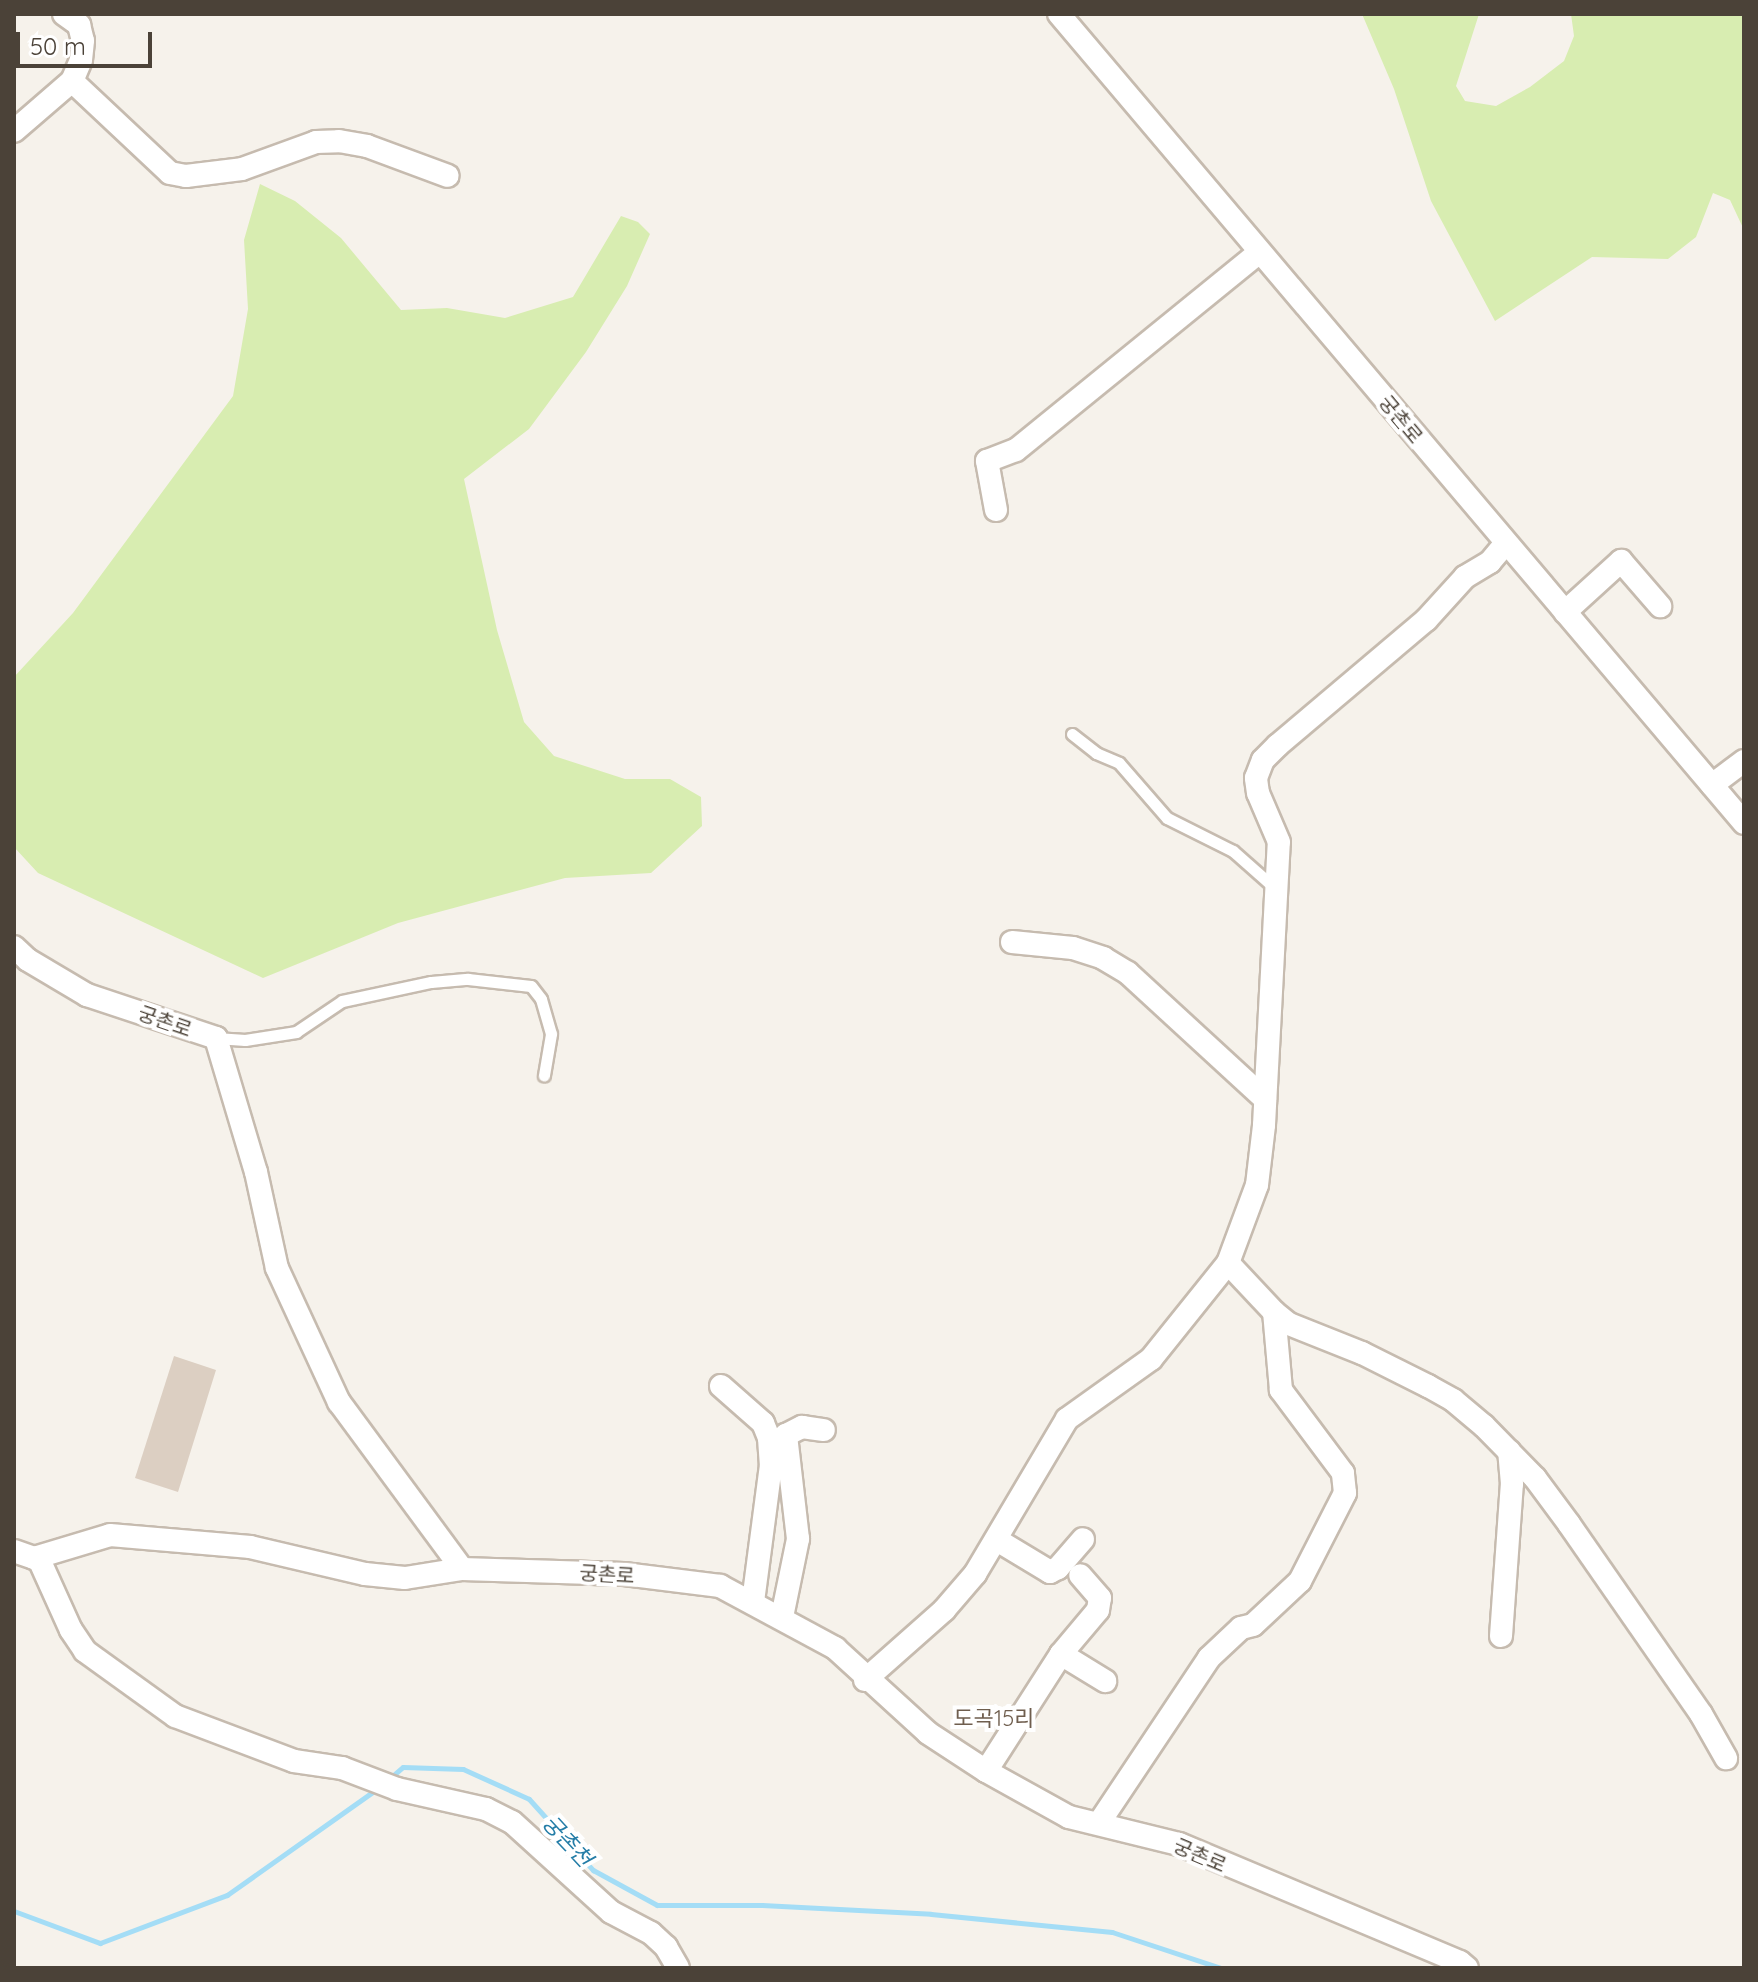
<!DOCTYPE html>
<meta charset="utf-8">
<style>
body{margin:0}
#map{position:relative;width:1758px;height:1982px;overflow:hidden;background:#f6f2eb;font-family:Quicksand,"Noto Sans KR",sans-serif}
div>[style]{position:absolute}
.green>*{inset:0;background:#d8edb1}
.stream>*{height:5px;margin:-2.5px;padding:0 2.5px;transform-origin:2.5px;border-radius:2.5px;background:#a4ddf6}
.building>*{inset:0;background:#dccfc2}
.roads{filter:drop-shadow(2px 0 #c6bbaf) drop-shadow(-2px 0 #c6bbaf) drop-shadow(0 2px #c6bbaf) drop-shadow(0 -2px #c6bbaf)}
.service>*{height:11px;margin:-5.5px;padding:0 5.5px;transform-origin:5.5px;border-radius:5.5px;background:#fff}
.minor>*{height:22px;margin:-11px;padding:0 11px;transform-origin:11px;border-radius:11px;background:#fff}
span{translate:-50% -50%;white-space:nowrap;text-align:center;line-height:1.15;-webkit-text-stroke:8px #fff;paint-order:stroke}
.street-label{font-size:20px;color:#4b4238}
.neighbourhood-label{font-size:22px;color:#6f5e4e}
.water-label{font-size:22px;color:#247da7;font-style:italic}
.frame{position:absolute;inset:0;border:16px solid #4b4238;pointer-events:none}
.scale{position:absolute;left:16px;top:32px;width:136px;height:36px;box-sizing:border-box;border:4px solid #4b4238;border-top:0;padding-left:10px;font-size:24px;line-height:28px;white-space:nowrap;color:#4b4238;-webkit-text-stroke:6px #fff;paint-order:stroke}
</style>
<div id="map">
<div class="green">
<i style="clip-path:polygon(1362px 14px,1479px 14px,1456px 86px,1465px 101px,1496px 106px,1530px 87px,1564px 61px,1574px 36px,1571px 14px,1744px 14px,1744px 230px,1730px 200px,1713px 193px,1696px 237px,1668px 259px,1592px 257px,1495px 321px,1431px 201px,1394px 89px)"></i>
<i style="clip-path:polygon(260px 184px,295px 201px,341px 238px,401px 310px,447px 308px,505px 318px,573px 297px,621px 216px,638px 222px,650px 234px,627px 286px,586px 352px,529px 429px,464px 479px,497px 630px,524px 722px,554px 756px,625px 779px,670px 779px,701px 797px,702px 826px,651px 873px,565px 878px,398px 923px,263px 978px,38px 873px,14px 847px,14px 677px,73px 613px,233px 396px,248px 309px,244px 240px)"></i>
</div>
<div class="stream">
<i style="left:389px;top:1779px;width:18px;rotate:-41deg"></i>
<i style="left:403px;top:1767px;width:60px;rotate:1.9deg"></i>
<i style="left:463px;top:1769px;width:72px;rotate:24.4deg"></i>
<i style="left:529px;top:1799px;width:96px;rotate:48deg"></i>
<i style="left:593px;top:1870px;width:73px;rotate:28.7deg"></i>
<i style="left:657px;top:1905px;width:105px"></i>
<i style="left:762px;top:1905px;width:169px;rotate:3deg"></i>
<i style="left:931px;top:1914px;width:182px;rotate:5.7deg"></i>
<i style="left:1112px;top:1932px;width:115px;rotate:18.3deg"></i>
<i style="left:14px;top:1911px;width:92px;rotate:20.4deg"></i>
<i style="left:100px;top:1943px;width:136px;rotate:-20.7deg"></i>
<i style="left:227px;top:1895px;width:185px;rotate:-35.3deg"></i>
<i style="left:1672px;top:1968px;width:29px"></i>
</div>
<div class="building">
<i style="clip-path:polygon(174px 1356px,216px 1370px,178px 1492px,135px 1478px)"></i>
</div>
<div class="roads">
<div class="service">
<i style="left:1072px;top:734px;width:31px;rotate:38deg"></i>
<i style="left:1096px;top:753px;width:25px;rotate:23deg"></i>
<i style="left:1119px;top:763px;width:73px;rotate:48.9deg"></i>
<i style="left:1167px;top:818px;width:74px;rotate:26.6deg"></i>
<i style="left:1233px;top:851px;width:57px;rotate:41.5deg"></i>
<i style="left:216px;top:1038px;width:29px;rotate:4deg"></i>
<i style="left:245px;top:1040px;width:52px;rotate:-8.9deg"></i>
<i style="left:296px;top:1032px;width:55px;rotate:-34deg"></i>
<i style="left:342px;top:1001px;width:91px;rotate:-12.1deg"></i>
<i style="left:431px;top:982px;width:37px;rotate:-5deg"></i>
<i style="left:468px;top:979px;width:63px;rotate:6.3deg"></i>
<i style="left:531px;top:986px;width:16px;rotate:52deg"></i>
<i style="left:541px;top:999px;width:36px;rotate:74deg"></i>
<i style="left:551px;top:1034px;width:42px;rotate:99.7deg"></i>
</div>
<div class="minor">
<i style="left:64px;top:14px;width:19px;rotate:36deg"></i>
<i style="left:79px;top:25px;width:16px;rotate:76deg"></i>
<i style="left:83px;top:41px;width:19px;rotate:96deg"></i>
<i style="left:81px;top:60px;width:23px;rotate:113deg"></i>
<i style="left:1059px;top:14px;width:1060px;rotate:49.74deg"></i>
<i style="left:14px;top:131px;width:77px;rotate:-40.8deg"></i>
<i style="left:72px;top:81px;width:134px;rotate:43.2deg"></i>
<i style="left:170px;top:173px;width:16px;rotate:11deg"></i>
<i style="left:186px;top:176px;width:56px;rotate:-7.1deg"></i>
<i style="left:242px;top:169px;width:79px;rotate:-20deg"></i>
<i style="left:316px;top:142px;width:23px;rotate:-2deg"></i>
<i style="left:339px;top:141px;width:28px;rotate:10deg"></i>
<i style="left:367px;top:146px;width:86px;rotate:20.3deg"></i>
<i style="left:996px;top:510px;width:50px;rotate:-100.4deg"></i>
<i style="left:987px;top:461px;width:31px;rotate:-21deg"></i>
<i style="left:1016px;top:450px;width:314px;rotate:-39.1deg"></i>
<i style="left:1565px;top:612px;width:76px;rotate:-42.3deg"></i>
<i style="left:1621px;top:561px;width:60px;rotate:49.1deg"></i>
<i style="left:1712px;top:785px;width:40px;rotate:-37deg"></i>
<i style="left:1012px;top:942px;width:61px;rotate:5.6deg"></i>
<i style="left:1073px;top:948px;width:32px;rotate:18deg"></i>
<i style="left:1103px;top:958px;width:29px;rotate:31deg"></i>
<i style="left:1128px;top:973px;width:186px;rotate:42.6deg"></i>
<i style="left:14px;top:947px;width:19px;rotate:43deg"></i>
<i style="left:28px;top:960px;width:69px;rotate:30.7deg"></i>
<i style="left:87px;top:995px;width:136px;rotate:18.4deg"></i>
<i style="left:216px;top:1038px;width:140px;rotate:73.4deg"></i>
<i style="left:256px;top:1172px;width:98px;rotate:77.7deg"></i>
<i style="left:277px;top:1268px;width:148px;rotate:65.2deg"></i>
<i style="left:339px;top:1402px;width:207px;rotate:53.6deg"></i>
<i style="left:462px;top:1569px;width:162px;rotate:1.8deg"></i>
<i style="left:624px;top:1574px;width:97px;rotate:7.1deg"></i>
<i style="left:720px;top:1586px;width:131px;rotate:28.3deg"></i>
<i style="left:835px;top:1648px;width:126px;rotate:42.4deg"></i>
<i style="left:928px;top:1733px;width:69px;rotate:33.2deg"></i>
<i style="left:986px;top:1771px;width:95px;rotate:29deg"></i>
<i style="left:1069px;top:1817px;width:113px;rotate:13.8deg"></i>
<i style="left:1179px;top:1844px;width:305px;rotate:22.8deg"></i>
<i style="left:1460px;top:1962px;width:9px;rotate:41deg"></i>
<i style="left:1274px;top:1312px;width:19px;rotate:39deg"></i>
<i style="left:1289px;top:1324px;width:79px;rotate:21.7deg"></i>
<i style="left:1362px;top:1353px;width:74px;rotate:26.6deg"></i>
<i style="left:1428px;top:1386px;width:29px;rotate:29deg"></i>
<i style="left:1453px;top:1400px;width:40px;rotate:40deg"></i>
<i style="left:1484px;top:1426px;width:73px;rotate:45.6deg"></i>
<i style="left:1535px;top:1478px;width:57px;rotate:53.5deg"></i>
<i style="left:1569px;top:1524px;width:231px;rotate:55.2deg"></i>
<i style="left:1701px;top:1714px;width:51px;rotate:60.4deg"></i>
<i style="left:721px;top:1386px;width:56px;rotate:41.4deg"></i>
<i style="left:763px;top:1423px;width:16px;rotate:68deg"></i>
<i style="left:769px;top:1438px;width:27px;rotate:86deg"></i>
<i style="left:771px;top:1465px;width:138px;rotate:97.5deg"></i>
<i style="left:997px;top:1540px;width:62px;rotate:31.1deg"></i>
<i style="left:1050px;top:1572px;width:9px;rotate:-27deg"></i>
<i style="left:1058px;top:1568px;width:38px;rotate:-49deg"></i>
<i style="left:14px;top:1551px;width:21px;rotate:19deg"></i>
<i style="left:34px;top:1558px;width:79px;rotate:-16.8deg"></i>
<i style="left:110px;top:1535px;width:141px;rotate:4.9deg"></i>
<i style="left:250px;top:1547px;width:118px;rotate:13.2deg"></i>
<i style="left:365px;top:1574px;width:40px;rotate:5.7deg"></i>
<i style="left:405px;top:1578px;width:58px;rotate:-9deg"></i>
<i style="left:38px;top:1557px;width:80px;rotate:65.7deg"></i>
<i style="left:71px;top:1630px;width:25px;rotate:56deg"></i>
<i style="left:85px;top:1651px;width:111px;rotate:35.8deg"></i>
<i style="left:175px;top:1716px;width:127px;rotate:20.7deg"></i>
<i style="left:294px;top:1761px;width:49px;rotate:8.3deg"></i>
<i style="left:342px;top:1768px;width:59px;rotate:20.9deg"></i>
<i style="left:397px;top:1789px;width:91px;rotate:12.7deg"></i>
<i style="left:486px;top:1809px;width:29px;rotate:27deg"></i>
<i style="left:512px;top:1822px;width:134px;rotate:42.3deg"></i>
<i style="left:611px;top:1912px;width:45px;rotate:27.7deg"></i>
<i style="left:651px;top:1933px;width:21px;rotate:43deg"></i>
<i style="left:666px;top:1947px;width:24px;rotate:60deg"></i>
<i style="left:782px;top:1617px;width:80px;rotate:-78.4deg"></i>
<i style="left:798px;top:1539px;width:105px;rotate:-96.6deg"></i>
<i style="left:786px;top:1435px;width:18px;rotate:-27deg"></i>
<i style="left:802px;top:1427px;width:22px;rotate:8deg"></i>
<i style="left:1501px;top:1636px;width:152px;rotate:-85.9deg"></i>
<i style="left:1512px;top:1484px;width:33px;rotate:-95deg"></i>
<i style="left:1061px;top:1654px;width:57px;rotate:-49.9deg"></i>
<i style="left:1098px;top:1610px;width:12px;rotate:-81deg"></i>
<i style="left:1100px;top:1598px;width:30px;rotate:-131deg"></i>
<i style="left:865px;top:1680px;width:106px;rotate:-41.5deg"></i>
<i style="left:944px;top:1610px;width:48px;rotate:-49.3deg"></i>
<i style="left:975px;top:1574px;width:180px;rotate:-59.3deg"></i>
<i style="left:1067px;top:1419px;width:103px;rotate:-35.5deg"></i>
<i style="left:1151px;top:1359px;width:123px;rotate:-51.3deg"></i>
<i style="left:1228px;top:1263px;width:83px;rotate:-69.6deg"></i>
<i style="left:1257px;top:1185px;width:60px;rotate:-83.3deg"></i>
<i style="left:1264px;top:1125px;width:283px;rotate:-87deg"></i>
<i style="left:1279px;top:842px;width:53px;rotate:-113.2deg"></i>
<i style="left:1258px;top:793px;width:15px;rotate:-98deg"></i>
<i style="left:1256px;top:778px;width:19px;rotate:-69deg"></i>
<i style="left:1263px;top:760px;width:21px;rotate:-45deg"></i>
<i style="left:1278px;top:745px;width:194px;rotate:-40.2deg"></i>
<i style="left:1426px;top:620px;width:58px;rotate:-47.8deg"></i>
<i style="left:1465px;top:577px;width:29px;rotate:-31deg"></i>
<i style="left:1490px;top:562px;width:25px;rotate:-50deg"></i>
<i style="left:986px;top:1771px;width:139px;rotate:-57.3deg"></i>
<i style="left:1061px;top:1654px;width:52px;rotate:31.5deg"></i>
<i style="left:1099px;top:1823px;width:198px;rotate:-56.3deg"></i>
<i style="left:1209px;top:1658px;width:44px;rotate:-43.2deg"></i>
<i style="left:1241px;top:1628px;width:12px;rotate:-14deg"></i>
<i style="left:1253px;top:1625px;width:64px;rotate:-43.1deg"></i>
<i style="left:1300px;top:1581px;width:99px;rotate:-62.9deg"></i>
<i style="left:1345px;top:1493px;width:20px;rotate:-96deg"></i>
<i style="left:1343px;top:1473px;width:104px;rotate:-126.8deg"></i>
<i style="left:1281px;top:1390px;width:78px;rotate:-95.1deg"></i>
<i style="left:1274px;top:1312px;width:67px;rotate:-133.2deg"></i>
</div>
</div>
<div class="street-label">
<span style="left:1401px;top:419px;rotate:50deg">궁촌로</span>
<span style="left:165px;top:1021px;rotate:19deg">궁촌로</span>
<span style="left:607px;top:1574px;rotate:3deg">궁촌로</span>
<span style="left:1200px;top:1855px;rotate:23deg">궁촌로</span>
</div>
<div class="neighbourhood-label">
<span style="left:994px;top:1719px">도곡15리</span>
</div>
<div class="water-label">
<span style="left:567px;top:1841px;rotate:47deg">궁촌천</span>
</div>
<div class="frame"></div>
<div class="scale">50 m</div>
</div>
